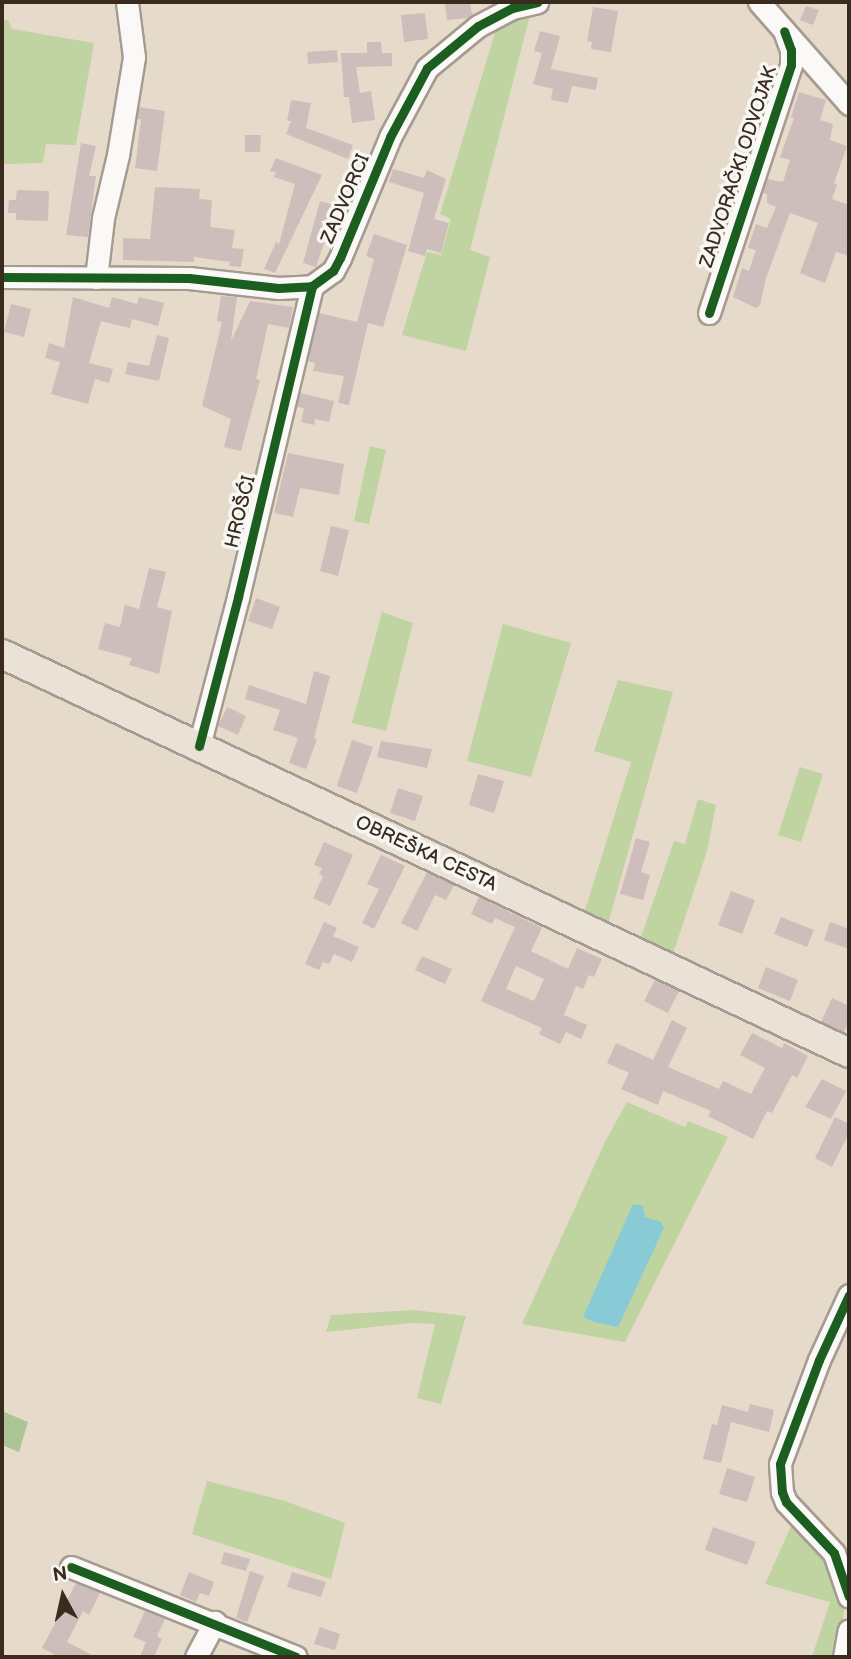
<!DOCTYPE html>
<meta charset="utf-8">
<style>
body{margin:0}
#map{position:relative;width:851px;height:1659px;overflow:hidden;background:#e6daca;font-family:"Balsamiq Sans",sans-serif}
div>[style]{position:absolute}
.green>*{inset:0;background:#bfd4a0}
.forest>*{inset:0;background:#adc497}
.water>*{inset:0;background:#88cbd7}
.building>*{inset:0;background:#cebebb}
.roads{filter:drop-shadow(2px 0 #a59b91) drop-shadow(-2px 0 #a59b91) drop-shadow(0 2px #a59b91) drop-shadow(0 -2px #a59b91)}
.minor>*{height:21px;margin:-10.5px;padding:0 10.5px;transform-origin:10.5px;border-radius:10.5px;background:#fbf9f7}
.major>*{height:28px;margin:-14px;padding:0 14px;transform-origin:14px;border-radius:14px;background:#eae2d6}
.cycleway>*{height:9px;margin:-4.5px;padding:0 4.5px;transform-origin:4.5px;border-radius:4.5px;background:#1b5e20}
span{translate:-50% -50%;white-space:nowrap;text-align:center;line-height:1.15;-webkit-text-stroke:7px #f6f6f2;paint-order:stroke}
.street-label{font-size:19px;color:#3b2a1e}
.frame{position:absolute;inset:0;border:4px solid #3b2a1e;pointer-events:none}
.north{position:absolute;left:28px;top:1561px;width:70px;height:70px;-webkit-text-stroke:5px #f6f6f2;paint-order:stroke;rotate:352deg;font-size:19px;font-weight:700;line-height:28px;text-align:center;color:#3b2a1e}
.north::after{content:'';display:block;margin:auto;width:24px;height:32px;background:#3b2a1e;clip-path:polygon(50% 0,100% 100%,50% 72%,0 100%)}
</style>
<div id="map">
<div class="green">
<i style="clip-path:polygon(531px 11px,470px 250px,490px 257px,466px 351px,402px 335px,427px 252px,441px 255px,451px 219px,440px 214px,498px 23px)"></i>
<i style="clip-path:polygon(8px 20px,12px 29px,94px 43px,76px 145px,46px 144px,43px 163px,2px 164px,2px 21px)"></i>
<i style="clip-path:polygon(370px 446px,386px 450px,369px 524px,354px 521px)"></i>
<i style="clip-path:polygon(382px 612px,413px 623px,386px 731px,352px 723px)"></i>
<i style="clip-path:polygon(503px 624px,571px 643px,531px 777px,467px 761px)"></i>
<i style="clip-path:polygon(618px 680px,673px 692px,607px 927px,583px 917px,631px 762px,594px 751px)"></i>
<i style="clip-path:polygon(800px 767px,823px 774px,801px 842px,778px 835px)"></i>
<i style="clip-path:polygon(698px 799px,716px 805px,707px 851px,673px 954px,640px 940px,674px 841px,685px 844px)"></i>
<i style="clip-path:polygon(627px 1102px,685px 1127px,688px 1121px,728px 1137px,625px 1342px,522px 1324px,606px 1140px)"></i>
<i style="clip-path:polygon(414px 1310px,466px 1316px,441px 1404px,417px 1398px,435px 1324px,411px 1323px,326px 1332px,331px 1315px)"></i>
<i style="clip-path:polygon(207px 1481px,285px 1501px,345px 1523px,331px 1579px,192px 1534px)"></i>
<i style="clip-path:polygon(793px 1522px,821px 1549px,845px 1601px,841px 1637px,835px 1657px,812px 1657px,830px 1602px,765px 1584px)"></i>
</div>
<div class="forest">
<i style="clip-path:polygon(2px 1411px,28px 1422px,19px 1452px,2px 1445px)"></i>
</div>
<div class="water">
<i style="clip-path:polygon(633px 1204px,643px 1206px,645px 1217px,661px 1222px,664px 1228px,618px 1327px,594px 1322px,583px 1317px)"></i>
</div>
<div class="building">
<i style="clip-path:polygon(445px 2px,470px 2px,472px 15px,467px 18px,447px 20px)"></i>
<i style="clip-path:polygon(806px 6px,819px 10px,813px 25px,800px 20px)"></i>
<i style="clip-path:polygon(593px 7px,618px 11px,611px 52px,591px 49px,592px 42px,587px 41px)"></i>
<i style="clip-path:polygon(425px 13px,428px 39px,404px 42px,401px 15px)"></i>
<i style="clip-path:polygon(540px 31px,560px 36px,551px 69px,598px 78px,596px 90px,572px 86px,568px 103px,551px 100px,553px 89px,533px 84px,542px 53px,534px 51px)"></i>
<i style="clip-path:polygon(367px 42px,381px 42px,382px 53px,392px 53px,392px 66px,356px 67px,360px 93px,371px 91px,375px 120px,352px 123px,349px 97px,344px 97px,341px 53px,367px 53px)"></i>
<i style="clip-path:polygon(337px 50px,338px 62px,308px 64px,307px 52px)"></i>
<i style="clip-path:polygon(799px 92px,826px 100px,820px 120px,833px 124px,830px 140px,847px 146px,834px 183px,837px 185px,832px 199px,849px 205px,849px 256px,836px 252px,825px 283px,800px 273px,818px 223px,790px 213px,766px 278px,760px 305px,756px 308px,733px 297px,742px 268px,749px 271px,756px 250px,748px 248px,756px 224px,767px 228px,776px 207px,767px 203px,767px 194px,763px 193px,767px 179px,783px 182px,790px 160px,780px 157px,794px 118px,791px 117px)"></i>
<i style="clip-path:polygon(291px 100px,311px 103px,306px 128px,353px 145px,348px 159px,286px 134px,291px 121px,287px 121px)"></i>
<i style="clip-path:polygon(139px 107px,165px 111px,157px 171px,135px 168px,141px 119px,137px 119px)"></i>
<i style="clip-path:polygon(245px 135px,261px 135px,260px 152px,245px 152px)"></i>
<i style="clip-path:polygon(81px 143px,96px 146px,89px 176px,96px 176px,88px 237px,66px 235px)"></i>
<i style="clip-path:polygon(276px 158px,322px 175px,275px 273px,264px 269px,276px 242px,279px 244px,295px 184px,274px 177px,276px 172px,270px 171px)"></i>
<i style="clip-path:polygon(393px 169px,424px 178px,427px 170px,446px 179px,434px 219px,449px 223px,441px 253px,427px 249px,425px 256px,408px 251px,424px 193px,389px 182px)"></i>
<i style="clip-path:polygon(155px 187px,200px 189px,199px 199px,212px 200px,210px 227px,235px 230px,232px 248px,244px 249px,241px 267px,229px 266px,230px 262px,194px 257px,194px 262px,123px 260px,123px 238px,150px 239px)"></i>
<i style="clip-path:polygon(17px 190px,49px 191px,48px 221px,16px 220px,16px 213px,8px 213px,9px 200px,16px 200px)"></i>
<i style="clip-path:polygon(320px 201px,345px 208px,336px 233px,330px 231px,327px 243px,324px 243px,316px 267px,303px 263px)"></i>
<i style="clip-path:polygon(374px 234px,407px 245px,383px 327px,368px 323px,349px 405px,338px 403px,344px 376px,313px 371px,315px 363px,308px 361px,319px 313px,357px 322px,374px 259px,366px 256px)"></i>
<i style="clip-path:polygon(221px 296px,237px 297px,231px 341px,250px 301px,293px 307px,289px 328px,268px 324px,256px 379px,260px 380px,241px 451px,224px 447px,231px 419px,202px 406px,222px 322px,217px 321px)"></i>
<i style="clip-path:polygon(73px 297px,109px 308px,112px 297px,137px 304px,139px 297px,164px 303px,158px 326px,132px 319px,130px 328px,101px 321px,89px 363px,113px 369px,109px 383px,95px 379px,88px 404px,51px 394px,60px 362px,45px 358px,49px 343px,64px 348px)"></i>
<i style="clip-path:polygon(11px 304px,31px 309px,24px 337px,4px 332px)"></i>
<i style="clip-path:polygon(157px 335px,169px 338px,159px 381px,125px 374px,128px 362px,149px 366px)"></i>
<i style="clip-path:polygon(300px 393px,334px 401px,329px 422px,315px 419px,314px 425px,301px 422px,304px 408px,297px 407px)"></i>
<i style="clip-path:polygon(288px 453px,344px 464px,339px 495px,300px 488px,293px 517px,274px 513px)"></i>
<i style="clip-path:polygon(331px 526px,349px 530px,338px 576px,320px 571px)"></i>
<i style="clip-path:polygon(149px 568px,166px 572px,157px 607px,172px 611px,159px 674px,129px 665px,132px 658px,98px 649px,105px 623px,120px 627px,125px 605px,139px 609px)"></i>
<i style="clip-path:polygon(256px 598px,280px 607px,272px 629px,248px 621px)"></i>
<i style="clip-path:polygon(314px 671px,330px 676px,314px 738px,317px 739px,306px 769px,289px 763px,298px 738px,273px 730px,280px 710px,245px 699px,249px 685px,306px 704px)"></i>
<i style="clip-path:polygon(227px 707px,246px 716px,238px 735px,218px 726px)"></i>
<i style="clip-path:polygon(352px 740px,373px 747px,357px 793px,337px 786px)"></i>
<i style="clip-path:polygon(381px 741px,432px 749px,427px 768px,377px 757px)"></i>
<i style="clip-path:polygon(478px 774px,504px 781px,494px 813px,469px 805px)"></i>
<i style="clip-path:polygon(398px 788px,423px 796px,415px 821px,390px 813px)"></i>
<i style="clip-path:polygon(636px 838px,650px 842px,641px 872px,650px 875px,643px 900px,620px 894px)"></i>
<i style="clip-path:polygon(324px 842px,353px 855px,330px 906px,313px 898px,323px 876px,319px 874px,322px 868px,314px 865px)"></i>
<i style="clip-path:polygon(381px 855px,405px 866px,374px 929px,362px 923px,379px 889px,367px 884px)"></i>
<i style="clip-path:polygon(427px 872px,454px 885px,446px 900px,435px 895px,417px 931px,401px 923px)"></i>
<i style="clip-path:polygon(731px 891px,755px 900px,742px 934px,718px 925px)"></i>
<i style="clip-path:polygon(evenodd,479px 897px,542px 928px,531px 951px,568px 969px,577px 948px,602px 959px,594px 977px,589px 975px,583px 989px,576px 986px,564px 1015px,587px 1025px,581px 1039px,566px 1032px,560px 1044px,539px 1034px,542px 1028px,481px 1001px,515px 927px,495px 918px,492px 924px,471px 914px,479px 897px,516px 966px,544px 979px,534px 1001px,506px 989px,516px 966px)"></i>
<i style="clip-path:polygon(781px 917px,814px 930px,807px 947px,774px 934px)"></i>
<i style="clip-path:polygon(324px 922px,337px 928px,333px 936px,359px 947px,352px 962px,334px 954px,329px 964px,323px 962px,319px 970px,305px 964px)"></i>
<i style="clip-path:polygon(830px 922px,849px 929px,849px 949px,824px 940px)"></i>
<i style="clip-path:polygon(422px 956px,452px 969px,445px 984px,415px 970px)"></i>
<i style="clip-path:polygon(766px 967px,798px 980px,790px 1001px,758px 988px)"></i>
<i style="clip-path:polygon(655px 980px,679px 991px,668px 1013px,644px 1001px)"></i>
<i style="clip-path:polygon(832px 998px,849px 1006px,849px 1021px,844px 1032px,821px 1022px)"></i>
<i style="clip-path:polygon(672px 1020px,687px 1028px,668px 1067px,719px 1089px,723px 1081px,751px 1094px,765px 1068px,740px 1055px,752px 1033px,782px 1048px,784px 1043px,808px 1056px,797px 1078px,792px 1075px,772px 1113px,767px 1111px,753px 1139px,708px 1116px,711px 1111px,663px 1091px,658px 1105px,621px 1089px,629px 1073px,607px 1063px,616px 1043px,653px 1060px)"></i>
<i style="clip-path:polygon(822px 1079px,846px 1091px,831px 1119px,805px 1107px)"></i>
<i style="clip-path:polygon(835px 1117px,849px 1124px,849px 1133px,832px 1167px,815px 1158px)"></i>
<i style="clip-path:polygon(750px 1404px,774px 1410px,769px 1432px,731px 1422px,721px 1463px,703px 1459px,712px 1424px,717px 1425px,722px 1405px,748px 1412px)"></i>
<i style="clip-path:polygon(727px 1468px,755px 1477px,747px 1502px,719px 1494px)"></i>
<i style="clip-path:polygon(713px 1527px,756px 1542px,747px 1565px,705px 1550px)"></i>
<i style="clip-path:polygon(224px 1552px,250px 1559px,246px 1571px,221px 1564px)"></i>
<i style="clip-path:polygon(250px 1571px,264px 1576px,247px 1622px,236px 1618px)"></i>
<i style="clip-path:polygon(189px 1572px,214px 1582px,209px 1596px,200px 1593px,196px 1602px,180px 1595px)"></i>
<i style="clip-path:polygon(292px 1572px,326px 1582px,321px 1597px,287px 1587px)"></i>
<i style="clip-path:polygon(76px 1583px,100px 1593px,89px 1615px,83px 1611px,67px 1642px,96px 1657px,59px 1657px,42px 1648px)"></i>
<i style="clip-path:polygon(145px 1611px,165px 1619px,157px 1636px,162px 1639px,154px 1657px,140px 1657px,146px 1642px,133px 1637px)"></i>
<i style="clip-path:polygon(320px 1627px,340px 1634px,335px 1650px,314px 1644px)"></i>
</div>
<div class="roads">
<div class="minor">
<i style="left:759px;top:2px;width:136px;rotate:48.6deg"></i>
<i style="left:2px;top:277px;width:187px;rotate:0.3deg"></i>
<i style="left:189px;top:278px;width:90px;rotate:6.4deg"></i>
<i style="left:278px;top:288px;width:34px;rotate:-3deg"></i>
<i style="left:312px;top:286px;width:26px;rotate:-36deg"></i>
<i style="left:333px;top:271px;width:15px;rotate:-62deg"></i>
<i style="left:340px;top:258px;width:131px;rotate:-67.5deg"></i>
<i style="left:390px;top:137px;width:78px;rotate:-61.8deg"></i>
<i style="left:427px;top:68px;width:66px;rotate:-39.5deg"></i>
<i style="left:478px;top:26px;width:38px;rotate:-28deg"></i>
<i style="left:512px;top:8px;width:26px;rotate:-13deg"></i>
<i style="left:96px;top:278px;width:60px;rotate:-83.3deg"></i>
<i style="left:103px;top:218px;width:65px;rotate:-76.6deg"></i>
<i style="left:118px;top:155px;width:99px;rotate:-80.7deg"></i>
<i style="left:134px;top:57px;width:55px;rotate:-97.3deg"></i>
<i style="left:709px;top:313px;width:261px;rotate:-71.7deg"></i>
<i style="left:791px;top:65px;width:15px;rotate:-90deg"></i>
<i style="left:791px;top:50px;width:20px;rotate:-110deg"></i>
<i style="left:199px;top:746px;width:154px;rotate:-75.3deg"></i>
<i style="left:238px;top:597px;width:320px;rotate:-76.6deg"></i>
<i style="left:849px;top:1295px;width:72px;rotate:114.8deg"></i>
<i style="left:819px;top:1360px;width:111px;rotate:110.6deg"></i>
<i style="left:780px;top:1464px;width:28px;rotate:86deg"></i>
<i style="left:782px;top:1492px;width:11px;rotate:68deg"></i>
<i style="left:786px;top:1502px;width:70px;rotate:46.7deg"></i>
<i style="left:834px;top:1553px;width:46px;rotate:71.2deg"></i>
<i style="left:71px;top:1567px;width:242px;rotate:21.8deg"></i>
<i style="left:196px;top:1657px;width:40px;rotate:-62deg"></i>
<i style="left:844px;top:1657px;width:27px;rotate:-80deg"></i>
</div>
<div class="major">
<i style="left:2px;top:654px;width:936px;rotate:25.22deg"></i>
</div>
</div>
<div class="cycleway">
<i style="left:2px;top:277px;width:187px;rotate:0.3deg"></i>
<i style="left:189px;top:278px;width:90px;rotate:6.4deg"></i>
<i style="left:278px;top:288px;width:34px;rotate:-3deg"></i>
<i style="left:312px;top:286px;width:26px;rotate:-36deg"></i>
<i style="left:333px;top:271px;width:15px;rotate:-62deg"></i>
<i style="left:340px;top:258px;width:131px;rotate:-67.5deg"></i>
<i style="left:390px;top:137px;width:78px;rotate:-61.8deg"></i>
<i style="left:427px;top:68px;width:66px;rotate:-39.5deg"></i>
<i style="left:478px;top:26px;width:38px;rotate:-28deg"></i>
<i style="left:512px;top:8px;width:26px;rotate:-13deg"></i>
<i style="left:709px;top:313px;width:261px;rotate:-71.7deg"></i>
<i style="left:791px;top:65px;width:15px;rotate:-90deg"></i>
<i style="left:791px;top:50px;width:20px;rotate:-110deg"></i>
<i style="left:199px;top:746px;width:154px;rotate:-75.3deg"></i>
<i style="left:238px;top:597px;width:320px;rotate:-76.6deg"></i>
<i style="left:849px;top:1295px;width:72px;rotate:114.8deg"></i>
<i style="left:819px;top:1360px;width:111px;rotate:110.6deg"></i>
<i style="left:780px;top:1464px;width:28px;rotate:86deg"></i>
<i style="left:782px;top:1492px;width:11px;rotate:68deg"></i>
<i style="left:786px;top:1502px;width:70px;rotate:46.7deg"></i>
<i style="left:834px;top:1553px;width:46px;rotate:71.2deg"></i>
<i style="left:71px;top:1567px;width:242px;rotate:21.8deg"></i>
</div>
<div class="street-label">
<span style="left:739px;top:167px;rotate:-72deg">ZADVORAČKI ODVOJAK</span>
<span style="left:346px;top:199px;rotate:-67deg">ZADVORCI</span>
<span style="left:241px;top:512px;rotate:-76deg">HROŠĆI</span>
<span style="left:426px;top:854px;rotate:25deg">OBREŠKA CESTA</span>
</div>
<div class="frame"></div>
<div class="north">N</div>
</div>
